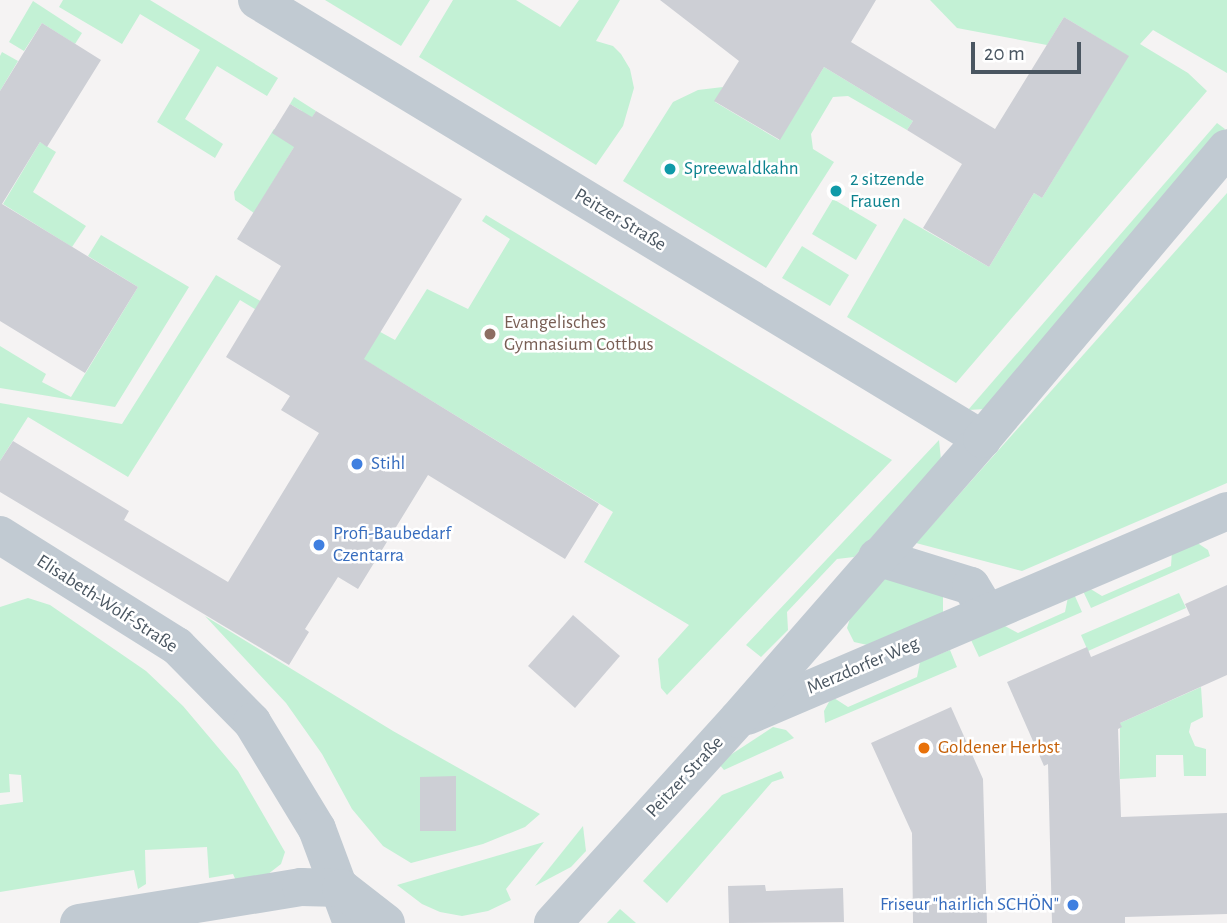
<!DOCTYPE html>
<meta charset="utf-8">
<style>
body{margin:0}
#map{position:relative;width:1227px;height:923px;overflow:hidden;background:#f5f3f3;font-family:"Alegreya Sans",sans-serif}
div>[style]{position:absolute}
.green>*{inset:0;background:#c3f1d5}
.building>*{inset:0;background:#cdcfd5}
.minor>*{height:38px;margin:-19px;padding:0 19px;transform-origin:19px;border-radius:19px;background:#c1cad2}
.dots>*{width:19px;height:19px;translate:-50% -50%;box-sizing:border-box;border:4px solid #fff;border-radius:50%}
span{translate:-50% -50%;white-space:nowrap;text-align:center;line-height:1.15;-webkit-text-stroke:5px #fff;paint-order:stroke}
.culture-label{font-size:19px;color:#0d838f}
.left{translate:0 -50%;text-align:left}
.street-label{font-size:19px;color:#4a5661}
.education-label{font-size:19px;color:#785e54}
.shop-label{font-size:19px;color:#366cbe}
.right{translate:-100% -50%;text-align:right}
.food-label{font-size:19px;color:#c56008}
.scale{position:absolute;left:971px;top:42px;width:110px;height:32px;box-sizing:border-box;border:4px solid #4a5661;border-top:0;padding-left:9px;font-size:21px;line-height:24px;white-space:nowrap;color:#4a5661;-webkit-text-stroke:5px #fff;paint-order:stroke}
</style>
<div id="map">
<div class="green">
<i style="clip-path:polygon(63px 0,150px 0,278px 78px,267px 96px,217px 66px,185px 119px,223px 144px,215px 158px,157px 122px,200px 50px,140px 14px,122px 44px,59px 7px)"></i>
<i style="clip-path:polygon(325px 0,430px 0,401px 46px)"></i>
<i style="clip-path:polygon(453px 0,516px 0,560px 27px,579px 0,620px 0,596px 41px,613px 46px,621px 54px,630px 69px,634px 88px,623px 126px,596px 165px,419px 57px)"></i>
<i style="clip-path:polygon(930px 0,1227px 0,1227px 73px,1153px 30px,1140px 44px,1188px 73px,1207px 91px,956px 383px,847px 317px,904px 218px,989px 267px,1034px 193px,1042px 198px,1128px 56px,1064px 17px,1047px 45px,957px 28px)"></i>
<i style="clip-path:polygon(33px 1px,82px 33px,75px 44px,42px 23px,24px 51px,9px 42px)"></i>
<i style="clip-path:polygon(2px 52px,18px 61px,0 91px,0 56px)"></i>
<i style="clip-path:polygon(824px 67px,913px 121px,907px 130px,848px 96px,833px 97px,811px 134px,813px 149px,834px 162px,766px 268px,623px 181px,673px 102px,698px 90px,723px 87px,715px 102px,779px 140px)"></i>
<i style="clip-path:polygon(294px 97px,316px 111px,254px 213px,235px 200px,234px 192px,274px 129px,286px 137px,302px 111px,290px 104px)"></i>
<i style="clip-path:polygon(1217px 123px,1225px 129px,985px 409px,968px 410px)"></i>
<i style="clip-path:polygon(40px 142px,56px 152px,33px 192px,86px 226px,72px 247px,3px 204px)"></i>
<i style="clip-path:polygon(1227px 193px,1227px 483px,1022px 571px,916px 543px)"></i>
<i style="clip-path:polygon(833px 199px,877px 225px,856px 260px,812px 234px)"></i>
<i style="clip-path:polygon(486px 215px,892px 460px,667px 695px,661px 688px,658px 659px,689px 625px,584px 562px,613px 512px,365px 360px,358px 371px,240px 300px,128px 477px,28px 417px,0 461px,0 403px,122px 424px,216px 275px,310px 330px,327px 303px,395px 340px,427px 289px,468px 309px,510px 239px,482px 221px)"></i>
<i style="clip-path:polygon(101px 235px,189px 287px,115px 407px,0 388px,0 346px,46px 374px,42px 382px,71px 397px,138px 287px,88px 256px)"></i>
<i style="clip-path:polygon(802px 246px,849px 275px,830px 306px,782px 278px)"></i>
<i style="clip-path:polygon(939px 440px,941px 460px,854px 557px,837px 559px,787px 612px,788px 630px,761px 657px,746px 645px)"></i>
<i style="clip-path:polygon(1196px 542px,1208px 550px,1210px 556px,1091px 608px,1083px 591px,1089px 588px,1102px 596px,1171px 566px,1172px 551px)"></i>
<i style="clip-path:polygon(889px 575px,943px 592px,943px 614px,872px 646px,854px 642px,847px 628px,851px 615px)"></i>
<i style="clip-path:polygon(1179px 593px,1186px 608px,1088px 651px,1081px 635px)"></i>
<i style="clip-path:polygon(1074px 594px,1082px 612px,979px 657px,971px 640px,1003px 625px,1018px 633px,1065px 612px,1068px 597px)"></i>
<i style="clip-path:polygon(28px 598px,50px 605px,146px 671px,183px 706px,238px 771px,285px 852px,281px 864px,263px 878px,237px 883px,233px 874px,209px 878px,207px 847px,145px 850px,146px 884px,138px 889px,134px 870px,0 892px,0 805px,23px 802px,21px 775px,9px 774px,10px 792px,0 793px,0 607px)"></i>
<i style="clip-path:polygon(205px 616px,393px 731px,540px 814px,525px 827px,483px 844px,411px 863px,383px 846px,352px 809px,322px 754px,286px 703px)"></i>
<i style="clip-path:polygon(950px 650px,957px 667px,825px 723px,824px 711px,830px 700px,834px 698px,848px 707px,917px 677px,920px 662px)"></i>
<i style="clip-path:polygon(1201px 687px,1203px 717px,1191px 723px,1189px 732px,1195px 746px,1206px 749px,1206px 776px,1184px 776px,1183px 755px,1156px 755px,1156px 777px,1120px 779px,1120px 723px)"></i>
<i style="clip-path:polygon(773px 727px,786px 730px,794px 738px,724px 770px,718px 763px)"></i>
<i style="clip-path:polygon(781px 771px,784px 778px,772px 782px,667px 903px,643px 881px,722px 795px)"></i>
<i style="clip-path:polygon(583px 826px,586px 851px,571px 867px,535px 886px)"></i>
<i style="clip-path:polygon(544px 842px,506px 889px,511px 900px,488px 911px,462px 916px,440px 912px,422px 904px,397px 885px)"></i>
<i style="clip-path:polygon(620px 909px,636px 923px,607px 923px)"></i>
</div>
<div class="building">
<i style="clip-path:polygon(660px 0,876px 0,851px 42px,995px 129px,1064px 17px,1129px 56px,1042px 198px,1034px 193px,989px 267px,923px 228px,962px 164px,907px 130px,913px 121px,824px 67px,780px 140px,714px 101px,739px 61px)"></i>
<i style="clip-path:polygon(42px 23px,101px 60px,47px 147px,40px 142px,2px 204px,138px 287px,85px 373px,0 321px,0 91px)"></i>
<i style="clip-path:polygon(290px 104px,312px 117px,316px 111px,462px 199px,364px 359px,599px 504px,565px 559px,428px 475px,358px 589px,338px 577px,305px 629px,309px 632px,289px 665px,0 492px,0 461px,13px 441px,129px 511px,124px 520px,228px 582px,319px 433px,281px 410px,290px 396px,226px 357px,281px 266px,237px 239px,294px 147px,272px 133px)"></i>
<i style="clip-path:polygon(1227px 585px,1227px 675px,1120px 723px,1122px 727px,1118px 729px,1121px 817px,1227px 813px,1227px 914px,1125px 917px,1125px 923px,1052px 923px,1048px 764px,1044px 766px,1007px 682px,1087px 647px,1091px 657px,1190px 615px,1185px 604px)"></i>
<i style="clip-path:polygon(573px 615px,620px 656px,575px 708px,528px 666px)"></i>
<i style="clip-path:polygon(951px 707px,983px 779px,987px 923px,913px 923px,912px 833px,871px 743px)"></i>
<i style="clip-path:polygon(456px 776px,456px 831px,420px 831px,420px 777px)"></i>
<i style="clip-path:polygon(765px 885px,766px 891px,843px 888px,844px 922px,729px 923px,728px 886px)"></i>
</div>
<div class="minor">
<i style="left:257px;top:0;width:848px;rotate:31.2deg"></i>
<i style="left:0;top:535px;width:209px;rotate:32.1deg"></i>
<i style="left:177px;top:646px;width:107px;rotate:45.4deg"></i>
<i style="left:252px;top:722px;width:125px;rotate:58.7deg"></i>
<i style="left:317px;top:829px;width:100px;rotate:69.6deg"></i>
<i style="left:877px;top:557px;width:98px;rotate:17.1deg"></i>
<i style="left:971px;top:586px;width:31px;rotate:59deg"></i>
<i style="left:747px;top:716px;width:522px;rotate:-23.13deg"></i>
<i style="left:79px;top:923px;width:225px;rotate:-9.2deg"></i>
<i style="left:301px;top:887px;width:40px;rotate:1.4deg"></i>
<i style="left:341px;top:888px;width:57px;rotate:37.9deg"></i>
<i style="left:553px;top:923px;width:275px;rotate:-47.8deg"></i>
<i style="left:738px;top:719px;width:371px;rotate:-48.9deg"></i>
<i style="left:982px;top:439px;width:380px;rotate:-49.9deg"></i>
</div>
<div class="dots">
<i style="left:670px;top:169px;background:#0f9aa8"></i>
<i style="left:836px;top:191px;background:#0f9aa8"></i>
<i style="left:490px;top:334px;background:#8d6e63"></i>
<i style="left:357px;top:464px;background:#3f7fe0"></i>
<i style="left:319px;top:545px;background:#3f7fe0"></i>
<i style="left:924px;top:748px;background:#e8710a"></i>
<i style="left:1073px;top:905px;background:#3f7fe0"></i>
</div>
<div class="culture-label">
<span class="left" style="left:684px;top:169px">Spreewaldkahn</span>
<span class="left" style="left:850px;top:191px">2 sitzende<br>Frauen</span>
</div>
<div class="street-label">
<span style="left:620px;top:220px;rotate:31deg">Peitzer Straße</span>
<span style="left:107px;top:604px;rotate:33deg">Elisabeth-Wolf-Straße</span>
<span style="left:863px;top:666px;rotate:-23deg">Merzdorfer Weg</span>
<span style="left:685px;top:777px;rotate:-47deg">Peitzer Straße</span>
</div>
<div class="education-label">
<span class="left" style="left:504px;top:334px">Evangelisches<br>Gymnasium Cottbus</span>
</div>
<div class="shop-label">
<span class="left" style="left:371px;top:464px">Stihl</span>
<span class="left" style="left:333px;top:545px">Profi-Baubedarf<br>Czentarra</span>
<span class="right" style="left:1059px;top:905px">Friseur "hairlich SCHÖN"</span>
</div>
<div class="food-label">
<span class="left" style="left:938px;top:748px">Goldener Herbst</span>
</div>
<div class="scale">20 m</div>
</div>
